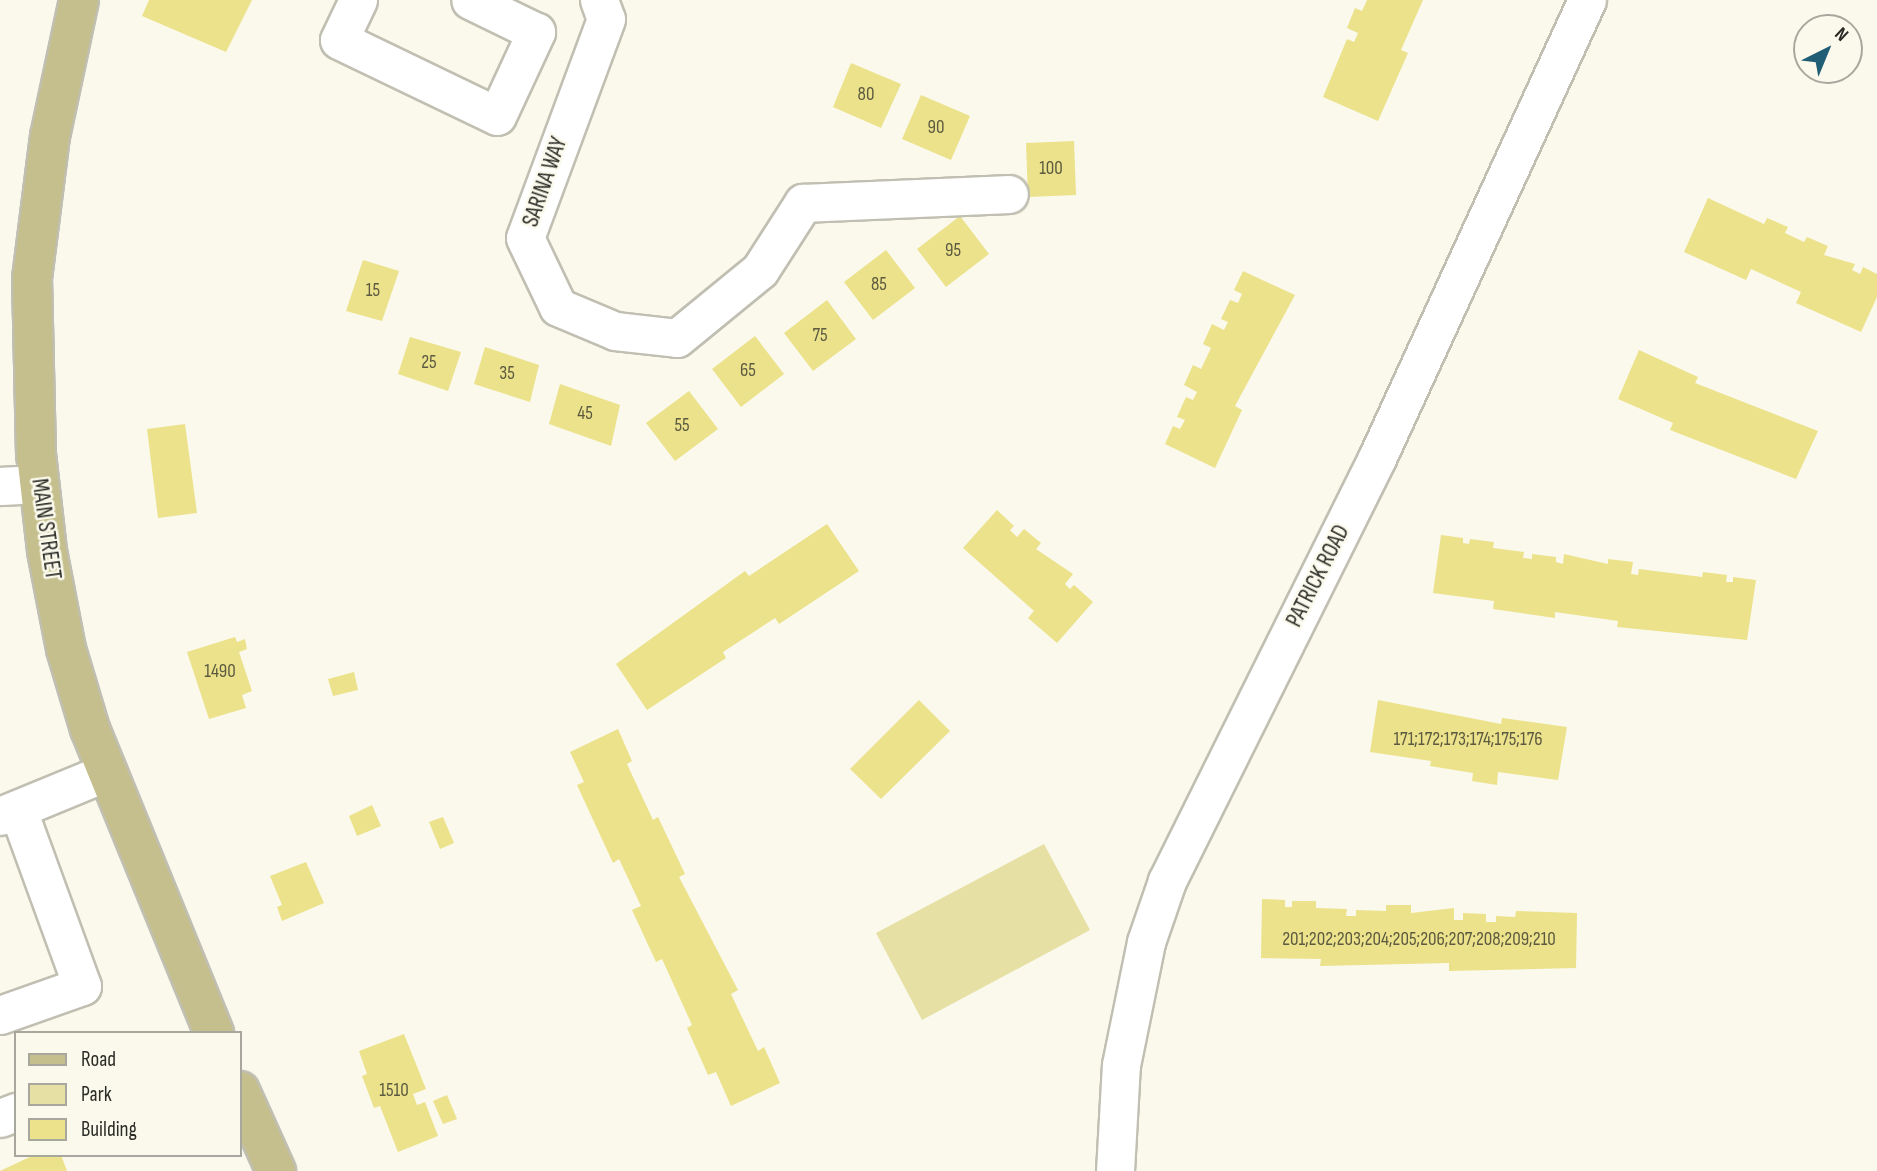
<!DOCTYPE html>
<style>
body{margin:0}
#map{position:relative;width:1877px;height:1171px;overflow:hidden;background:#faf9ec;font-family:"Sofia Sans Condensed",sans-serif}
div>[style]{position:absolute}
.green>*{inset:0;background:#e6e0a5}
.building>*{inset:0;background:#ece28b}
.roads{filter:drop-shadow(2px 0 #c0bfb2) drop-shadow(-2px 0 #c0bfb2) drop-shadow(0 2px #c0bfb2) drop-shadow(0 -2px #c0bfb2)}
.minor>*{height:37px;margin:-18.5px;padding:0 18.5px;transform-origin:18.5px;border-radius:18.5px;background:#fff}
.major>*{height:38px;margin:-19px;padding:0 19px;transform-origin:19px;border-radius:19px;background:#c5bf8d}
span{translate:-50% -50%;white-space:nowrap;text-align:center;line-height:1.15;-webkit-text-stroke:5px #faf9ec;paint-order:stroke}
.number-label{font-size:19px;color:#5c5a40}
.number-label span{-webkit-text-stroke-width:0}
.street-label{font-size:23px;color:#2c2c27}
.legend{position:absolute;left:14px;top:1031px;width:228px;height:126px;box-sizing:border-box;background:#faf9ec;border:2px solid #a8a79d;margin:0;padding:9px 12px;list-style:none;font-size:21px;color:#2c2c27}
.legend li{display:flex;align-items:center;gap:14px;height:35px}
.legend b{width:35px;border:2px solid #a8a79d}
.north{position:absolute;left:1793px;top:14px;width:70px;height:70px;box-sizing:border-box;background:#faf9ec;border:2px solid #a8a79d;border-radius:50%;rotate:43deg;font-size:19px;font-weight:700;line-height:28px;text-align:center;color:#2c2c27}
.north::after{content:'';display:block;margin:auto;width:24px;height:32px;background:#205e75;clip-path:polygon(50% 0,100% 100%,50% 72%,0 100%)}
</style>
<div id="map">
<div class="green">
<i style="clip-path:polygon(1044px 844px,1090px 930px,922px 1020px,876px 933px)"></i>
</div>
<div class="building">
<i style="clip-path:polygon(149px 0,252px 0,226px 52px,142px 16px)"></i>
<i style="clip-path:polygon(1367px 0,1423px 0,1401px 50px,1408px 53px,1378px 121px,1323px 97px,1347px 39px,1354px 42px,1358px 33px,1347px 28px,1355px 8px,1362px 11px)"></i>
<i style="clip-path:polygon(851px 63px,901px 84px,881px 128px,833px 107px)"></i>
<i style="clip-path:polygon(921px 95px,970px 116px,951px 160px,902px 139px)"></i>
<i style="clip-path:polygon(1074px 141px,1076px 195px,1028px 197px,1026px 143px)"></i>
<i style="clip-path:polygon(1708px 198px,1764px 224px,1767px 218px,1788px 227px,1785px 233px,1804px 242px,1807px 237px,1828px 246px,1824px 255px,1855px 264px,1852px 270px,1860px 274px,1863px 267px,1877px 274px,1877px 297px,1861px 332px,1796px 303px,1801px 292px,1751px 269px,1746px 280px,1684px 252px)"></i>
<i style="clip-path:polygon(960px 216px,989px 254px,946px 287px,917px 249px)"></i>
<i style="clip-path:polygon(886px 250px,915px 288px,873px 320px,844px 282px)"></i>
<i style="clip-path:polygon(363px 260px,399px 271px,382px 321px,346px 311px)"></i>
<i style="clip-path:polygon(1243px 271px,1295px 295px,1235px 406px,1242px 410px,1215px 468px,1165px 444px,1173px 426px,1180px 429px,1185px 420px,1177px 417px,1186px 397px,1193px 400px,1197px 392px,1184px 385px,1193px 365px,1201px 369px,1211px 348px,1203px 344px,1212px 324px,1224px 330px,1228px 322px,1221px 319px,1230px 300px,1238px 303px,1242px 294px,1234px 290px)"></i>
<i style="clip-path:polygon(827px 300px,856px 339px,813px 371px,784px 333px)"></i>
<i style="clip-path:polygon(755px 336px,784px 374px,741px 407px,712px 369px)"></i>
<i style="clip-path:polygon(410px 337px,461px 352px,448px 391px,398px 374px)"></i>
<i style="clip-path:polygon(485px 347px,539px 365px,530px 402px,474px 384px)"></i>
<i style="clip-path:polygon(1639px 350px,1698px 377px,1695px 383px,1818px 431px,1796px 479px,1670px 430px,1673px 423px,1618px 399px)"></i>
<i style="clip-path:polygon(560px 384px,620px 405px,611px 446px,549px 424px)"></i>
<i style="clip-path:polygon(689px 391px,718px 429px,675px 461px,646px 423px)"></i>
<i style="clip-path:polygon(185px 424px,197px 513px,158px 518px,147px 429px)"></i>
<i style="clip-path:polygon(997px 510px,1014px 526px,1010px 530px,1017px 537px,1024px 529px,1041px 543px,1036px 549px,1073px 574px,1065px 584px,1070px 589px,1074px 585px,1093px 602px,1057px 643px,1028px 618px,1034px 611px,963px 548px)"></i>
<i style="clip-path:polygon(827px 524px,859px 571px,779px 624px,775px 618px,723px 652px,726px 658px,647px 710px,616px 664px,745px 571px,749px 576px)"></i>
<i style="clip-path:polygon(1441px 535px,1463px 538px,1463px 543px,1469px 544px,1470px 539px,1494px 542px,1493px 548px,1524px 552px,1523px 558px,1532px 559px,1532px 554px,1556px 557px,1556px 562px,1563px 564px,1564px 554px,1608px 564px,1608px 559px,1633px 562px,1631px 574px,1638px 575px,1639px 569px,1702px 577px,1703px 572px,1727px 575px,1726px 582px,1733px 582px,1733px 577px,1756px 580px,1747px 640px,1617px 627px,1618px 621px,1555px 612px,1555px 618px,1493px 609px,1494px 601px,1433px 593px)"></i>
<i style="clip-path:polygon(235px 637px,237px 642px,245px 639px,247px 649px,239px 652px,252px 691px,242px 695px,246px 708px,209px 719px,187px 652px)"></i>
<i style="clip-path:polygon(354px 672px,358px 690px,333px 696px,328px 679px)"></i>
<i style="clip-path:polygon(919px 700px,950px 731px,881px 799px,850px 769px)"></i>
<i style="clip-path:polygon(1378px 700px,1501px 724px,1502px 718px,1567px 727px,1558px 780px,1498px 772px,1497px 785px,1472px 781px,1473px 773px,1430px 766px,1431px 761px,1370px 752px)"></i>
<i style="clip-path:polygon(618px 729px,632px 761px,627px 764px,653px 820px,658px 817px,685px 874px,679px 877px,738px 990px,731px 994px,758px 1051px,764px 1047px,780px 1083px,731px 1106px,716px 1072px,708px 1075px,687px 1028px,692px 1025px,662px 959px,656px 962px,632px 910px,641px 906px,619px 859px,613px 863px,577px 785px,584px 782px,570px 752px)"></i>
<i style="clip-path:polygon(372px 805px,381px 826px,357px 836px,349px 816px)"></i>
<i style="clip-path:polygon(443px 817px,454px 843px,440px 849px,429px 822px)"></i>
<i style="clip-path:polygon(306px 862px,324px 903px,282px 921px,277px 907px,282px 905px,270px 876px)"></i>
<i style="clip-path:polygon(1262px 899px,1285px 900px,1285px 907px,1292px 907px,1292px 901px,1316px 901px,1316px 908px,1347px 909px,1346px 916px,1356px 916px,1356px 910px,1386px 911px,1386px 905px,1411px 905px,1411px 913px,1454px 908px,1454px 920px,1463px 920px,1463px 913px,1486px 914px,1486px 922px,1496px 922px,1496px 916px,1515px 917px,1516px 911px,1577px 913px,1576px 968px,1449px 971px,1449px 963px,1320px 966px,1321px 959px,1261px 958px)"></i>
<i style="clip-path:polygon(404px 1034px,426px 1089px,413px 1094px,417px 1105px,425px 1102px,438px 1136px,398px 1152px,380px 1106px,374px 1108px,362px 1076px,367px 1074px,359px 1051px)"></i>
<i style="clip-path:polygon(447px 1095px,457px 1119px,443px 1124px,433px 1101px)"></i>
<i style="clip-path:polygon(34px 1155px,61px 1155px,67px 1171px,0 1171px)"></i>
</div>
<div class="roads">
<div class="minor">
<i style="left:358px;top:0;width:44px;rotate:115.4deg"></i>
<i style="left:339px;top:40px;width:175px;rotate:25.7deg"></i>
<i style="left:497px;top:116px;width:93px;rotate:-65.1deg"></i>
<i style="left:536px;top:32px;width:73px;rotate:-154.1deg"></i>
<i style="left:599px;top:0;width:20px;rotate:70deg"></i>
<i style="left:606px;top:19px;width:233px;rotate:110.3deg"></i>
<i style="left:525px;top:238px;width:76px;rotate:64.4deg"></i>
<i style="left:558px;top:307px;width:62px;rotate:22.8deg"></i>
<i style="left:615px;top:331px;width:62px;rotate:6.4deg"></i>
<i style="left:677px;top:338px;width:107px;rotate:-39.3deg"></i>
<i style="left:760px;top:270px;width:80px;rotate:-57.3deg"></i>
<i style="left:803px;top:203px;width:206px;rotate:-2.5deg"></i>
<i style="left:0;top:486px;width:39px;rotate:-3deg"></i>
<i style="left:0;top:816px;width:116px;rotate:-22.4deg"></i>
<i style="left:0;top:1015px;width:87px;rotate:-19.5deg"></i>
<i style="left:82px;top:986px;width:187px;rotate:-110deg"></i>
<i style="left:0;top:1118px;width:17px;rotate:-21deg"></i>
<i style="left:1115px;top:1171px;width:106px;rotate:-86.8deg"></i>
<i style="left:1121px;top:1065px;width:126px;rotate:-78.5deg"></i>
<i style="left:1146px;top:942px;width:65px;rotate:-71deg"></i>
<i style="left:1167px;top:881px;width:472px;rotate:-63.6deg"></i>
<i style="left:1377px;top:458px;width:504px;rotate:-65.37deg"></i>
</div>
<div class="major">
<i style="left:79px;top:0;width:139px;rotate:102deg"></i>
<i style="left:50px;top:136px;width:143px;rotate:97.2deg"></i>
<i style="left:32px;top:278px;width:176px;rotate:88.7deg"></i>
<i style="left:36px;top:454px;width:98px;rotate:83.5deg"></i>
<i style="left:47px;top:551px;width:100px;rotate:79deg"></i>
<i style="left:66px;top:649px;width:84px;rotate:73.3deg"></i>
<i style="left:90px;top:729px;width:328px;rotate:67.8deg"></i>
<i style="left:240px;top:1091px;width:88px;rotate:65.8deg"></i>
</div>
</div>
<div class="number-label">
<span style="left:866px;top:95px">80</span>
<span style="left:936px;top:128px">90</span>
<span style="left:1051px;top:169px">100</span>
<span style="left:953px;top:251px">95</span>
<span style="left:879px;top:285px">85</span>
<span style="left:373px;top:291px">15</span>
<span style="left:820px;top:336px">75</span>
<span style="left:429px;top:363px">25</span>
<span style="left:748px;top:371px">65</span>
<span style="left:507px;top:374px">35</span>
<span style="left:585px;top:414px">45</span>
<span style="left:682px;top:426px">55</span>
<span style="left:220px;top:672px">1490</span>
<span style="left:1468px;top:740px">171;172;173;174;175;176</span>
<span style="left:1419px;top:940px">201;202;203;204;205;206;207;208;209;210</span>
<span style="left:394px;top:1091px">1510</span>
</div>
<div class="street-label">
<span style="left:545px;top:182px;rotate:-71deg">SARINA WAY</span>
<span style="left:46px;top:529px;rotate:82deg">MAIN STREET</span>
<span style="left:1318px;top:576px;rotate:-63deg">PATRICK ROAD</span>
</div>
<ul class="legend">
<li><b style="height:9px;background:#c5bf8d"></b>Road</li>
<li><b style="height:19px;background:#e6e0a5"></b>Park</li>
<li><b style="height:19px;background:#ece28b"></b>Building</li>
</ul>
<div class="north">N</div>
</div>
